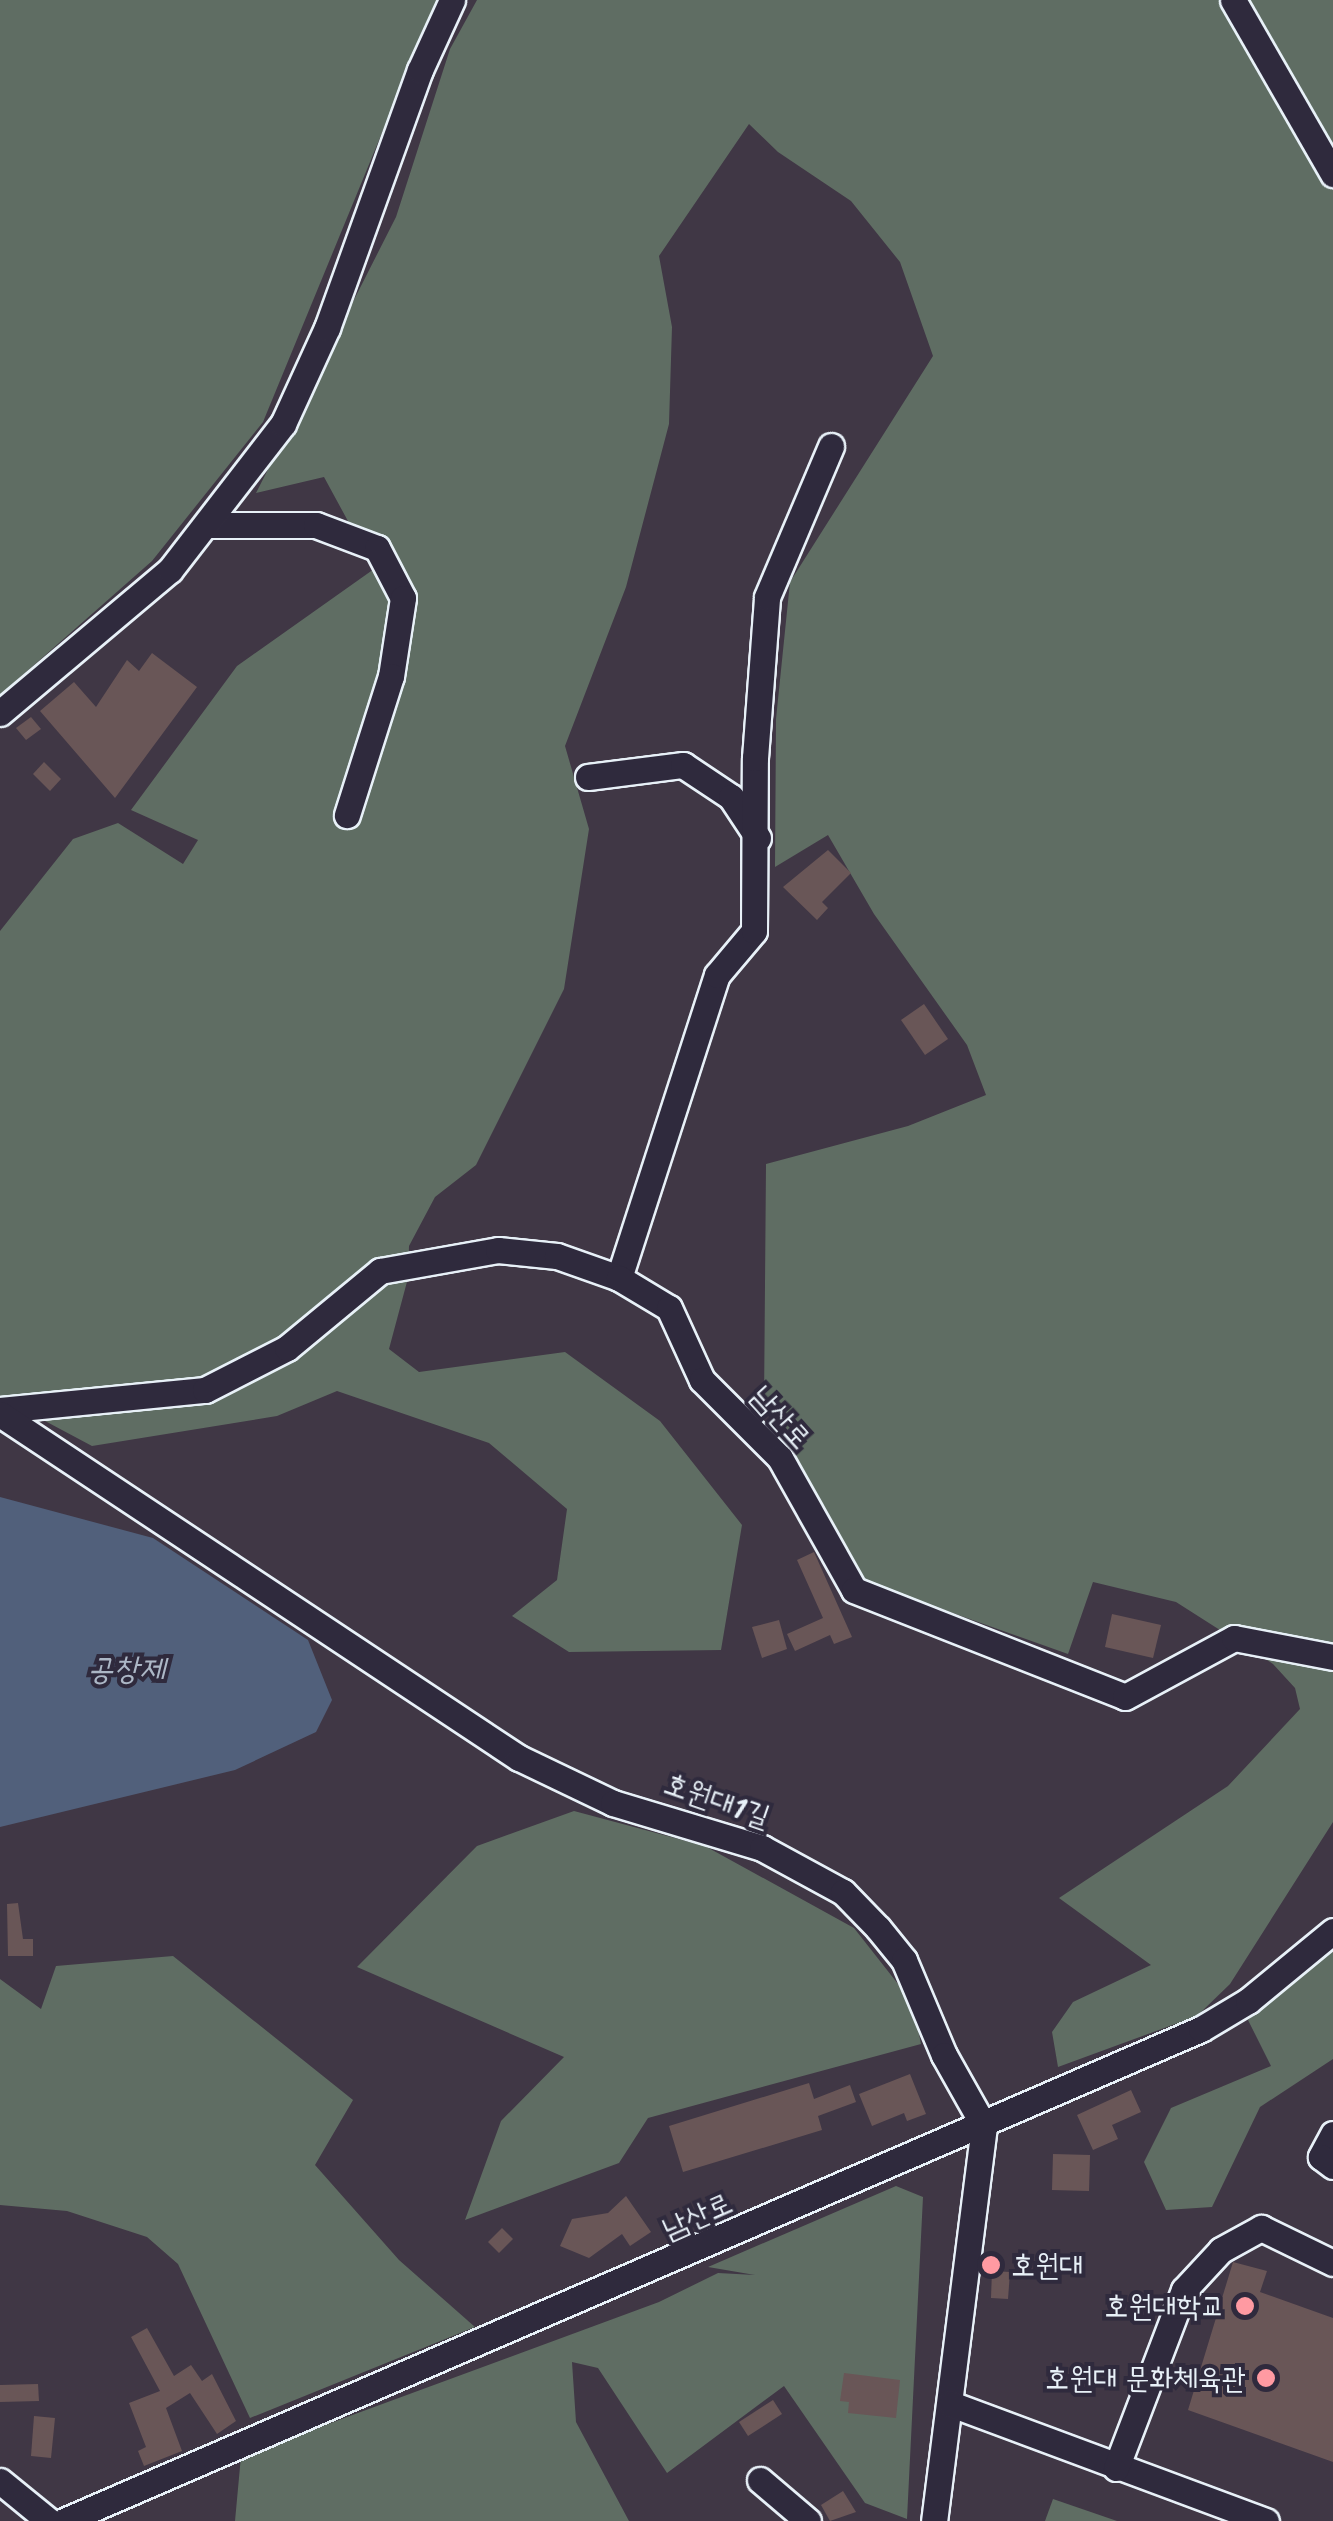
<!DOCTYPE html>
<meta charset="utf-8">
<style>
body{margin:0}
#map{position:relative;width:1333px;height:2521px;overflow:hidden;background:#403745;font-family:Sriracha,"Poor Story",sans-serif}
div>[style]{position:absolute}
.green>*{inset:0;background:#5f6d63}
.water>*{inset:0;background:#51607b}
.building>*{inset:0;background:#695657}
.roads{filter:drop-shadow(2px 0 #e8f1f8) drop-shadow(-2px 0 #e8f1f8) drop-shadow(0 2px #e8f1f8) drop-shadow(0 -2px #e8f1f8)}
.minor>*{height:25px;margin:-12.5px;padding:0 12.5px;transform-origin:12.5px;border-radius:12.5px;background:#2f2a3d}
.dots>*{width:28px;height:28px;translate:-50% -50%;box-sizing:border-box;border:5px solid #2f2a3d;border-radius:50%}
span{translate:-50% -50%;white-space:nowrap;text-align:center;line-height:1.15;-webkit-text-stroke:8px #2f2a3d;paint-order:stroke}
.street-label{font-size:30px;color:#e8f1f8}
.poi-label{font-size:30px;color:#e8f1f8}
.left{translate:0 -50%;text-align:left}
.right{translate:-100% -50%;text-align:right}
.water-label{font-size:32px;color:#acb7c6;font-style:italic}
</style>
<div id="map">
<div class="green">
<i style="clip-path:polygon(0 0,460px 0,384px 128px,263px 422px,152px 561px,0 695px)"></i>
<i style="clip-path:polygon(477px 0,1333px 0,1333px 1822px,1230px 1984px,1197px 2016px,1058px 2067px,1052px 2032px,1073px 2002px,1151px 1965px,1059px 1898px,1228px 1786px,1300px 1709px,1295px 1688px,1273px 1664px,1176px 1602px,1093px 1582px,1068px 1654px,863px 1581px,764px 1404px,766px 1164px,908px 1126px,986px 1095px,967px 1045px,874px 914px,828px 835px,775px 867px,776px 719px,790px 582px,933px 356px,900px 262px,851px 201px,778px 152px,749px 124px,659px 256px,672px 327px,669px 424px,626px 587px,565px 746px,589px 829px,564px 989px,476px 1165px,435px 1197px,409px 1246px,408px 1278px,389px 1349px,419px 1372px,565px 1352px,660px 1421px,742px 1525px,721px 1650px,569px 1652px,512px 1616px,557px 1580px,567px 1509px,489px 1443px,337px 1391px,277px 1416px,92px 1446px,0 1397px,0 931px,73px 839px,118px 823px,183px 864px,198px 840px,131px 810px,237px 666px,374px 569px,324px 477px,256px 493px,396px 217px,450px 49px)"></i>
<i style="clip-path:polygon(574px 1811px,705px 1846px,854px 1928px,913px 2003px,921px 2044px,648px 2118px,619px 2163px,465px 2220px,501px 2121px,564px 2057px,357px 1967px,477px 1846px)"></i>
<i style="clip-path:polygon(1333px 1945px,1333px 2059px,1260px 2107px,1212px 2207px,1166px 2210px,1144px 2162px,1171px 2108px,1271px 2066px,1248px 2020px)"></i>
<i style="clip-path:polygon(173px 1956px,353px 2100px,315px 2165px,399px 2260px,475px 2327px,250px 2418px,178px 2264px,147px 2237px,67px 2211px,0 2205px,0 1979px,41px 2009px,56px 1966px)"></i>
<i style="clip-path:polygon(896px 2186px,923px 2197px,907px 2519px,865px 2503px,784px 2386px,667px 2473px,598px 2368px,572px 2362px,576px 2422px,629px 2521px,235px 2521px,241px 2456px,659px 2302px,718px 2273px,755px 2275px,708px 2267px)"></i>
<i style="clip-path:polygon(1053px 2499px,1117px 2521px,1045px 2521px)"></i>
</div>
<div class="water">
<i style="clip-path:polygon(0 1497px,153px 1538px,308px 1640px,332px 1700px,316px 1732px,235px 1770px,0 1827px)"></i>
</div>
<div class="building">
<i style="clip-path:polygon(152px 653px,197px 687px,115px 798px,40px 711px,74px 682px,96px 707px,127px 660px,139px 671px)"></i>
<i style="clip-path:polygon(31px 717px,41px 729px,26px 740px,16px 728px)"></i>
<i style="clip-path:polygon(44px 762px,61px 779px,50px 791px,33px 774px)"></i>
<i style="clip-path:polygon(828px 850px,851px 873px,822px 902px,828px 908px,817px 920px,783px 887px)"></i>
<i style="clip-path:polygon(924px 1004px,948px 1039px,925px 1055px,901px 1020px)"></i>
<i style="clip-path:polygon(814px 1552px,852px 1637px,834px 1644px,830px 1635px,795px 1651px,787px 1634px,823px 1618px,797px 1560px)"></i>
<i style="clip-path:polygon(1112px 1614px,1161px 1625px,1153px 1658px,1105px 1647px)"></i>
<i style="clip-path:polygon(779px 1620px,787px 1649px,762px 1658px,752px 1627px)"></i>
<i style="clip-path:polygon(18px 1903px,23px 1939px,33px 1939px,33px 1956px,8px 1956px,7px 1904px)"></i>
<i style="clip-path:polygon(910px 2074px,926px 2114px,907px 2121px,904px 2113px,872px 2126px,859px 2094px)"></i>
<i style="clip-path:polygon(809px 2083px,814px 2099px,850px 2085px,856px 2102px,818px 2116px,822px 2130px,683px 2172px,669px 2126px)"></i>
<i style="clip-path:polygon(1131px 2090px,1141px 2112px,1112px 2125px,1118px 2139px,1093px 2150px,1077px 2115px)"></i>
<i style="clip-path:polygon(1053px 2154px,1090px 2155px,1089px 2191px,1052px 2190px)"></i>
<i style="clip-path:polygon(626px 2196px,651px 2232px,630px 2246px,622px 2234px,589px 2258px,560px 2246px,572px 2219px,608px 2213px)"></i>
<i style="clip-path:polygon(502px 2228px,513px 2239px,499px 2253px,488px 2242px)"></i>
<i style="clip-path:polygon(1233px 2262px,1267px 2271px,1260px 2292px,1333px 2318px,1333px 2462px,1188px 2410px)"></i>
<i style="clip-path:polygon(992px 2271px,1010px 2272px,1008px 2299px,991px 2298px)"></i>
<i style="clip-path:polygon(147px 2328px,174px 2376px,191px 2365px,202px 2381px,212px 2374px,236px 2421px,217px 2434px,190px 2393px,166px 2408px,182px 2451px,144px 2466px,138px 2451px,146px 2447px,129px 2403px,160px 2391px,131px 2337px)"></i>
<i style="clip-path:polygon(844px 2373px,900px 2380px,896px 2418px,848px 2413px,849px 2402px,840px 2401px)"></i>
<i style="clip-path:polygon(38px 2384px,39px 2401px,0 2402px,0 2385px)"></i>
<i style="clip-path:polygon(773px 2400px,782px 2414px,748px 2436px,739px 2422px)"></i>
<i style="clip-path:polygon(34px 2416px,55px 2418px,51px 2458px,31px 2456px)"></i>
<i style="clip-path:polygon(843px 2491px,856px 2512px,830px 2521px,821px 2505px)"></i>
</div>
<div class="roads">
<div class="minor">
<i style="left:1233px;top:0;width:201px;rotate:60.1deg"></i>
<i style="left:206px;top:525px;width:110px"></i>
<i style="left:316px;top:525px;width:65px;rotate:20.7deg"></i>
<i style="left:377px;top:548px;width:56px;rotate:62.5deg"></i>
<i style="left:403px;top:598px;width:79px;rotate:98.7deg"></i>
<i style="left:391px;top:676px;width:146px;rotate:107.6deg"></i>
<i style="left:0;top:713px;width:222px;rotate:-40.1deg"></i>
<i style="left:170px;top:570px;width:185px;rotate:-52.3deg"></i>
<i style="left:283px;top:424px;width:106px;rotate:-65.4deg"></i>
<i style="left:327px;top:328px;width:274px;rotate:-70.2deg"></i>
<i style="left:420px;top:70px;width:77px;rotate:-65.4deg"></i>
<i style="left:588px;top:777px;width:96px;rotate:-7.2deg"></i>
<i style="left:683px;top:765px;width:58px;rotate:33.7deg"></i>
<i style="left:731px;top:797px;width:49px;rotate:56.6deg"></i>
<i style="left:619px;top:1278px;width:318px;rotate:-72.1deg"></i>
<i style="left:717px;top:975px;width:57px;rotate:-49.9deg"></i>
<i style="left:754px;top:931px;width:173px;rotate:-89.7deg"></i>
<i style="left:755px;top:758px;width:161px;rotate:-85.7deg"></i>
<i style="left:767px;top:597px;width:164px;rotate:-67deg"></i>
<i style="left:0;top:1410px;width:206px;rotate:-5.6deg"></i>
<i style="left:205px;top:1390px;width:92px;rotate:-27.1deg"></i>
<i style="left:287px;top:1348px;width:121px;rotate:-39.6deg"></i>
<i style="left:380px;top:1271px;width:120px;rotate:-10.1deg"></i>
<i style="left:498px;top:1250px;width:59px;rotate:5.8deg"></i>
<i style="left:557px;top:1256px;width:66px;rotate:19.5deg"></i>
<i style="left:619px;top:1278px;width:58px;rotate:31deg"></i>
<i style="left:669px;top:1308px;width:79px;rotate:65.4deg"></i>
<i style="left:702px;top:1380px;width:110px;rotate:45deg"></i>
<i style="left:780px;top:1458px;width:151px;rotate:60.7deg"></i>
<i style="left:854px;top:1590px;width:291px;rotate:21.5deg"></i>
<i style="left:1125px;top:1697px;width:124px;rotate:-28.4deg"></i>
<i style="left:1234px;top:1638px;width:101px;rotate:10.9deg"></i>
<i style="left:0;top:1414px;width:623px;rotate:33.54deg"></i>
<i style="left:519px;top:1758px;width:104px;rotate:25.6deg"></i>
<i style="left:613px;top:1803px;width:156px;rotate:16.8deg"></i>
<i style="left:762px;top:1848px;width:92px;rotate:28.5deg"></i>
<i style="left:843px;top:1892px;width:50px;rotate:45.8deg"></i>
<i style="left:878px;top:1928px;width:41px;rotate:50.9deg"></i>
<i style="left:904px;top:1960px;width:103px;rotate:67.2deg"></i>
<i style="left:944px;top:2055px;width:81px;rotate:60.6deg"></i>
<i style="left:984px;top:2126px;width:398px;rotate:97.2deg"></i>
<i style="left:1333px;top:2134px;width:26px;rotate:118deg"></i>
<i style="left:1321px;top:2157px;width:15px;rotate:37deg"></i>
<i style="left:951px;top:2404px;width:336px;rotate:20.4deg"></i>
<i style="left:1116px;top:2468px;width:191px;rotate:-69.1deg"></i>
<i style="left:1184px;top:2290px;width:54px;rotate:-47.2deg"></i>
<i style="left:1221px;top:2250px;width:46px;rotate:-28.8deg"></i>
<i style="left:1261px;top:2228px;width:80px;rotate:25.9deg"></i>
<i style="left:760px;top:2480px;width:63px;rotate:40.5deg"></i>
<i style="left:0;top:2481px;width:63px;rotate:39.2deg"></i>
<i style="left:64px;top:2521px;width:1239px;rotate:-23.4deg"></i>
<i style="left:1201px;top:2029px;width:55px;rotate:-30.8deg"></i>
<i style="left:1248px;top:2001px;width:110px;rotate:-39.5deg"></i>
</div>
</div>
<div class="dots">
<i style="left:991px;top:2265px;background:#ff9aa2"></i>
<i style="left:1245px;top:2306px;background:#ff9aa2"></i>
<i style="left:1266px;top:2378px;background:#ff9aa2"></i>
</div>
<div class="street-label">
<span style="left:781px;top:1417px;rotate:48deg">남산로</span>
<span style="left:717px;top:1800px;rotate:19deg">호원대1길</span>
<span style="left:697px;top:2216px;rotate:-24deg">남산로</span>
</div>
<div class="poi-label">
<span class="left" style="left:1011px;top:2265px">호원대</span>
<span class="right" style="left:1225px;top:2306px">호원대학교</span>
<span class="right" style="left:1246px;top:2378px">호원대 문화체육관</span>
</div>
<div class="water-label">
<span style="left:126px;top:1669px">공창제</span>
</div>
</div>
